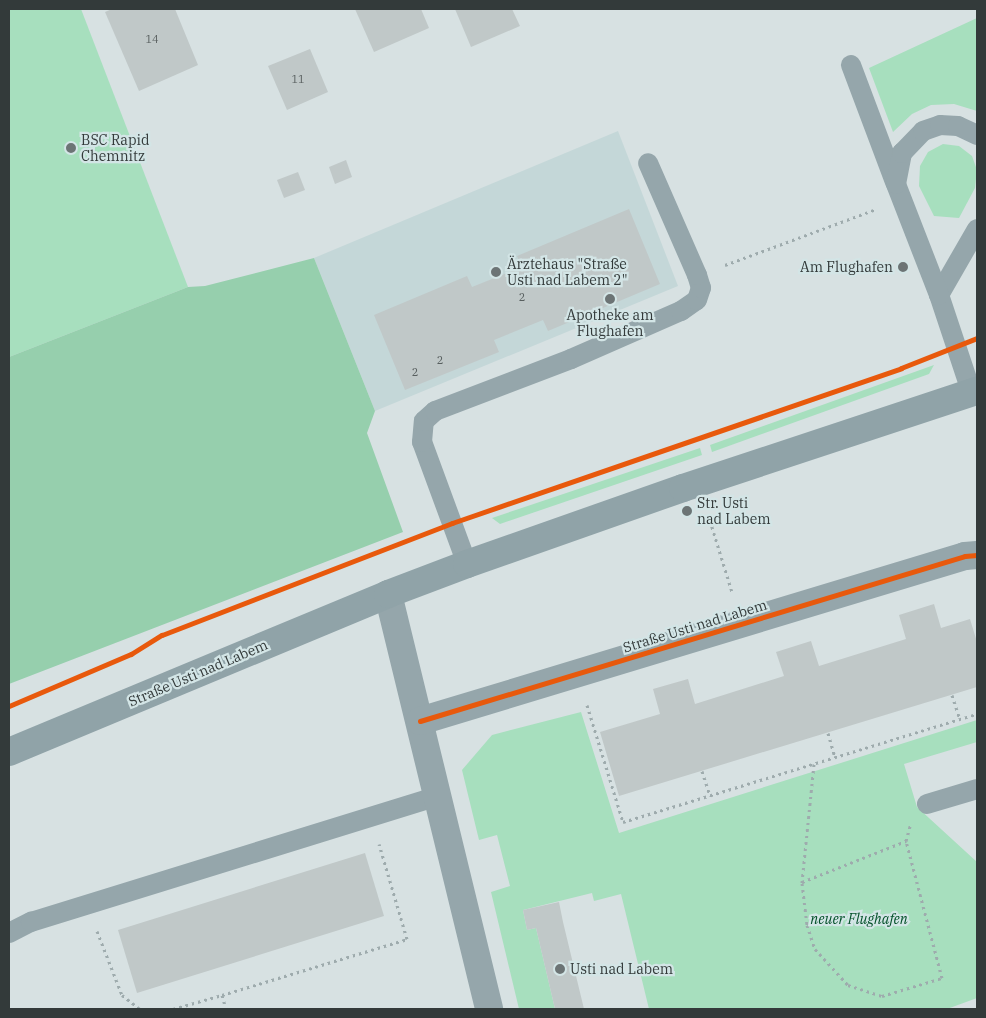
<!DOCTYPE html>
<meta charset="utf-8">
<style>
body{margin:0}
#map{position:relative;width:986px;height:1018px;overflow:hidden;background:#d7e1e2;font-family:"IBM Plex Serif",serif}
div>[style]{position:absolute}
.built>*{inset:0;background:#c4d7d8}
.green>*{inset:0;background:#a7dfbe}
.forest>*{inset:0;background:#96cfad}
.building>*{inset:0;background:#c0c8c8}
.path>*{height:3px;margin-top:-1.5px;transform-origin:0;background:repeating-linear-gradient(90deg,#9eabad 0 2.5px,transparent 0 6.5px)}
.service>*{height:20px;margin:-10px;padding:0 10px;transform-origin:10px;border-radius:10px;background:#95a6ab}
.minor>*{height:28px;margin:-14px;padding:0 14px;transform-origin:14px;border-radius:14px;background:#95a6ab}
.secondary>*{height:28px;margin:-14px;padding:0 14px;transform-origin:14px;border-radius:14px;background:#90a3a8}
.cycleway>*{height:5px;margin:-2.5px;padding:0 2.5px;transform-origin:2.5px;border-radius:2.5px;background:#e8590c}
.dots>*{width:14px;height:14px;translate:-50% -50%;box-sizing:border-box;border:2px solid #d3e5e6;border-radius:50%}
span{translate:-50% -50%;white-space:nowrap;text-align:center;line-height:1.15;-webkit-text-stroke:4.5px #d3e5e6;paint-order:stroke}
.number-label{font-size:11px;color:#585f5f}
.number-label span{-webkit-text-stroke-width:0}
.poi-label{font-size:14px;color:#333a3a}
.left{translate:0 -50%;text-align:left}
.right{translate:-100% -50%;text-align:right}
.street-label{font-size:14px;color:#333a3a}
.park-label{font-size:14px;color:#04512a;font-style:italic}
.frame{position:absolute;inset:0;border:10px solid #333a3a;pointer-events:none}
</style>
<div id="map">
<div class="built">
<i style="clip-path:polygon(618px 131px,678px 286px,375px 411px,314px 258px)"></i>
</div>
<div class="green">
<i style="clip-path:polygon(9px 9px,81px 9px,188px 287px,9px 357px)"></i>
<i style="clip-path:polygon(977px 18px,977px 111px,954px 104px,931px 105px,912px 114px,893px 132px,869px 68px)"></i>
<i style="clip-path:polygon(943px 144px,959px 146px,972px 156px,977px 170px,975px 188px,959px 218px,934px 216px,919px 186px,920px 166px,928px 152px)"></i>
<i style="clip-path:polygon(934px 365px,929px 374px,712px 452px,710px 445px)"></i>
<i style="clip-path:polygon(700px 448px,702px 455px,500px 524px,492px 518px)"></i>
<i style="clip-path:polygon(581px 712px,619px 833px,977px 720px,977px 742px,904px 764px,917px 807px,977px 862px,977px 998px,947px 1009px,649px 1009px,621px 894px,594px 901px,592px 893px,523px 910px,527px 930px,536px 928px,555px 1009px,519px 1009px,491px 892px,510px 886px,497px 835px,479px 840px,462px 770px,492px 735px)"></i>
</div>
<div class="forest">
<i style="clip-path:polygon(314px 258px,375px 411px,367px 433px,403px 532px,9px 684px,9px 357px,188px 287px,205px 286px)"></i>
</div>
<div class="building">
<i style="clip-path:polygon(112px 9px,175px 9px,198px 65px,139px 91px,105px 12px)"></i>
<i style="clip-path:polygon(355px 9px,421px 9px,429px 28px,374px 52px)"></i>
<i style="clip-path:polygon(455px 9px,512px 9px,520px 26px,471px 47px)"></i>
<i style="clip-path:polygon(310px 49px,328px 92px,287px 110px,268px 66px)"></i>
<i style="clip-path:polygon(346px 160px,352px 177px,335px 184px,329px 167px)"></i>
<i style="clip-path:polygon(298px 172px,305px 190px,284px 198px,277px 180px)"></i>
<i style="clip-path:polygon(629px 209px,660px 284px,548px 331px,543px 320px,494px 340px,499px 352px,405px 390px,374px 315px,467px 276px,472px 287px,522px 267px,517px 256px)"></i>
<i style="clip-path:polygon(934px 604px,941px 628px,970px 619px,977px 642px,977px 687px,619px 796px,600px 732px,660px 714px,653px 689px,688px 679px,695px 704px,784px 676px,776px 652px,811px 641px,819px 666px,906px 639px,899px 615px)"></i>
<i style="clip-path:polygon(365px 853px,384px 916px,137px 993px,118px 930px)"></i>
<i style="clip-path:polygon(559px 902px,563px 922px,584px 1009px,555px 1009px,536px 928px,527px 930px,523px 910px)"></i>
</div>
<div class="path">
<i style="left:725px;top:265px;width:161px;rotate:-20.3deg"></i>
<i style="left:708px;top:514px;width:82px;rotate:72.9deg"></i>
<i style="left:952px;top:695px;width:26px;rotate:72deg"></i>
<i style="left:587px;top:705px;width:122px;rotate:72.9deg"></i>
<i style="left:623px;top:822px;width:370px;rotate:-17deg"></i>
<i style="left:828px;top:733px;width:26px;rotate:74deg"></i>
<i style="left:814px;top:764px;width:120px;rotate:95.8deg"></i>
<i style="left:802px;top:883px;width:42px;rotate:83.2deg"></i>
<i style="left:807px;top:925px;width:25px;rotate:72deg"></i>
<i style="left:815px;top:949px;width:49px;rotate:47.5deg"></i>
<i style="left:848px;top:985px;width:36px;rotate:18deg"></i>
<i style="left:882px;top:996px;width:63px;rotate:-16.7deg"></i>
<i style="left:942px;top:978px;width:142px;rotate:-104.7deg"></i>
<i style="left:906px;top:841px;width:16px;rotate:-75deg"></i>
<i style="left:702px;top:771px;width:26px;rotate:72deg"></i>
<i style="left:802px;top:882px;width:112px;rotate:-21.5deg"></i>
<i style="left:97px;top:931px;width:69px;rotate:68.7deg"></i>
<i style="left:122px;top:995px;width:23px;rotate:38deg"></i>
<i style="left:222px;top:995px;width:193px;rotate:-16.8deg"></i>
<i style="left:407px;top:939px;width:99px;rotate:-106.4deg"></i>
<i style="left:173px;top:1009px;width:51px;rotate:-15.9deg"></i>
<i style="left:222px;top:995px;width:15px;rotate:74deg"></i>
</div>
<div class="service">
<i style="left:851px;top:65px;width:125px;rotate:69.4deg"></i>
<i style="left:939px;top:295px;width:76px;rotate:-60.1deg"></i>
<i style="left:971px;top:391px;width:101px;rotate:-108.4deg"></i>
<i style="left:939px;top:295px;width:119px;rotate:-111.2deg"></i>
<i style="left:896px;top:184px;width:32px;rotate:-79deg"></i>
<i style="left:902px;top:153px;width:30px;rotate:-46deg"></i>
<i style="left:923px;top:131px;width:18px;rotate:-19deg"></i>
<i style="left:940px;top:125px;width:18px;rotate:3deg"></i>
<i style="left:958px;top:126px;width:21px;rotate:25deg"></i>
<i style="left:467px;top:564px;width:130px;rotate:-110.2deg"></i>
<i style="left:422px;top:442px;width:21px;rotate:-85deg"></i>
<i style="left:424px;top:421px;width:15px;rotate:-42deg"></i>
<i style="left:435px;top:411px;width:146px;rotate:-20.9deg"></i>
<i style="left:571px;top:359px;width:120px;rotate:-23.6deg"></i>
<i style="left:681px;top:311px;width:19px;rotate:-35deg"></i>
<i style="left:697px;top:300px;width:13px;rotate:-72deg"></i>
<i style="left:701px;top:288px;width:14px;rotate:-107deg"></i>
<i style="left:697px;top:275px;width:122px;rotate:-113.6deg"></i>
<i style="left:927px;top:804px;width:52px;rotate:-16.7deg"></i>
<i style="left:9px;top:933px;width:25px;rotate:-27deg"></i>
<i style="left:31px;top:922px;width:427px;rotate:-17.2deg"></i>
</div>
<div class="minor">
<i style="left:388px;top:594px;width:427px;rotate:76.3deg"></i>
<i style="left:420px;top:721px;width:569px;rotate:-16.84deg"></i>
<i style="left:965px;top:556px;width:12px;rotate:-5deg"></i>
</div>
<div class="secondary">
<i style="left:9px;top:752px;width:411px;rotate:-22.6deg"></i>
<i style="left:388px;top:594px;width:85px;rotate:-20.8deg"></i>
<i style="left:467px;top:564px;width:229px;rotate:-19.4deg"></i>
<i style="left:683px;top:488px;width:310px;rotate:-18.3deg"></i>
</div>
<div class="cycleway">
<i style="left:9px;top:706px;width:133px;rotate:-23.1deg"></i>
<i style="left:131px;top:654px;width:36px;rotate:-32deg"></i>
<i style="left:162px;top:635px;width:311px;rotate:-21.1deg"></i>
<i style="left:452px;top:523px;width:475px;rotate:-19deg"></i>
<i style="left:901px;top:368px;width:82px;rotate:-21.5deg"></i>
<i style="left:420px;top:721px;width:569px;rotate:-16.84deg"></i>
<i style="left:965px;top:556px;width:12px;rotate:-5deg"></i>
</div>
<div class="dots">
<i style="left:71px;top:148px;background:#6c7475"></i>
<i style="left:903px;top:267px;background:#6c7475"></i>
<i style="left:496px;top:272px;background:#6c7475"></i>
<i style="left:610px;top:299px;background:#6c7475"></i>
<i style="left:687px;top:511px;background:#6c7475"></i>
<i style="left:560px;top:969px;background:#6c7475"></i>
</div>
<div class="number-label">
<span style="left:152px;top:39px">14</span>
<span style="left:298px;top:79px">11</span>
<span style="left:522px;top:297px">2</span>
<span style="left:440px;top:360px">2</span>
<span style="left:415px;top:372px">2</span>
</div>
<div class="poi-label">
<span class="left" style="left:81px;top:148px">BSC Rapid<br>Chemnitz</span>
<span class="left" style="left:507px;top:272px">Ärztehaus "Straße<br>Usti nad Labem 2"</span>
<span class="right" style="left:893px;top:267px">Am Flughafen</span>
<span style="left:610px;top:323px">Apotheke am<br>Flughafen</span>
<span class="left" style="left:697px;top:511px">Str. Usti<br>nad Labem</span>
<span class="left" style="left:570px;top:969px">Usti nad Labem</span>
</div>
<div class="street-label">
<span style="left:695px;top:626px;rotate:-17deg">Straße Usti nad Labem</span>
<span style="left:198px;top:673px;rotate:-23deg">Straße Usti nad Labem</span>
</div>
<div class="park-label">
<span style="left:859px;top:919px">neuer Flughafen</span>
</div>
<div class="frame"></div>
</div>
